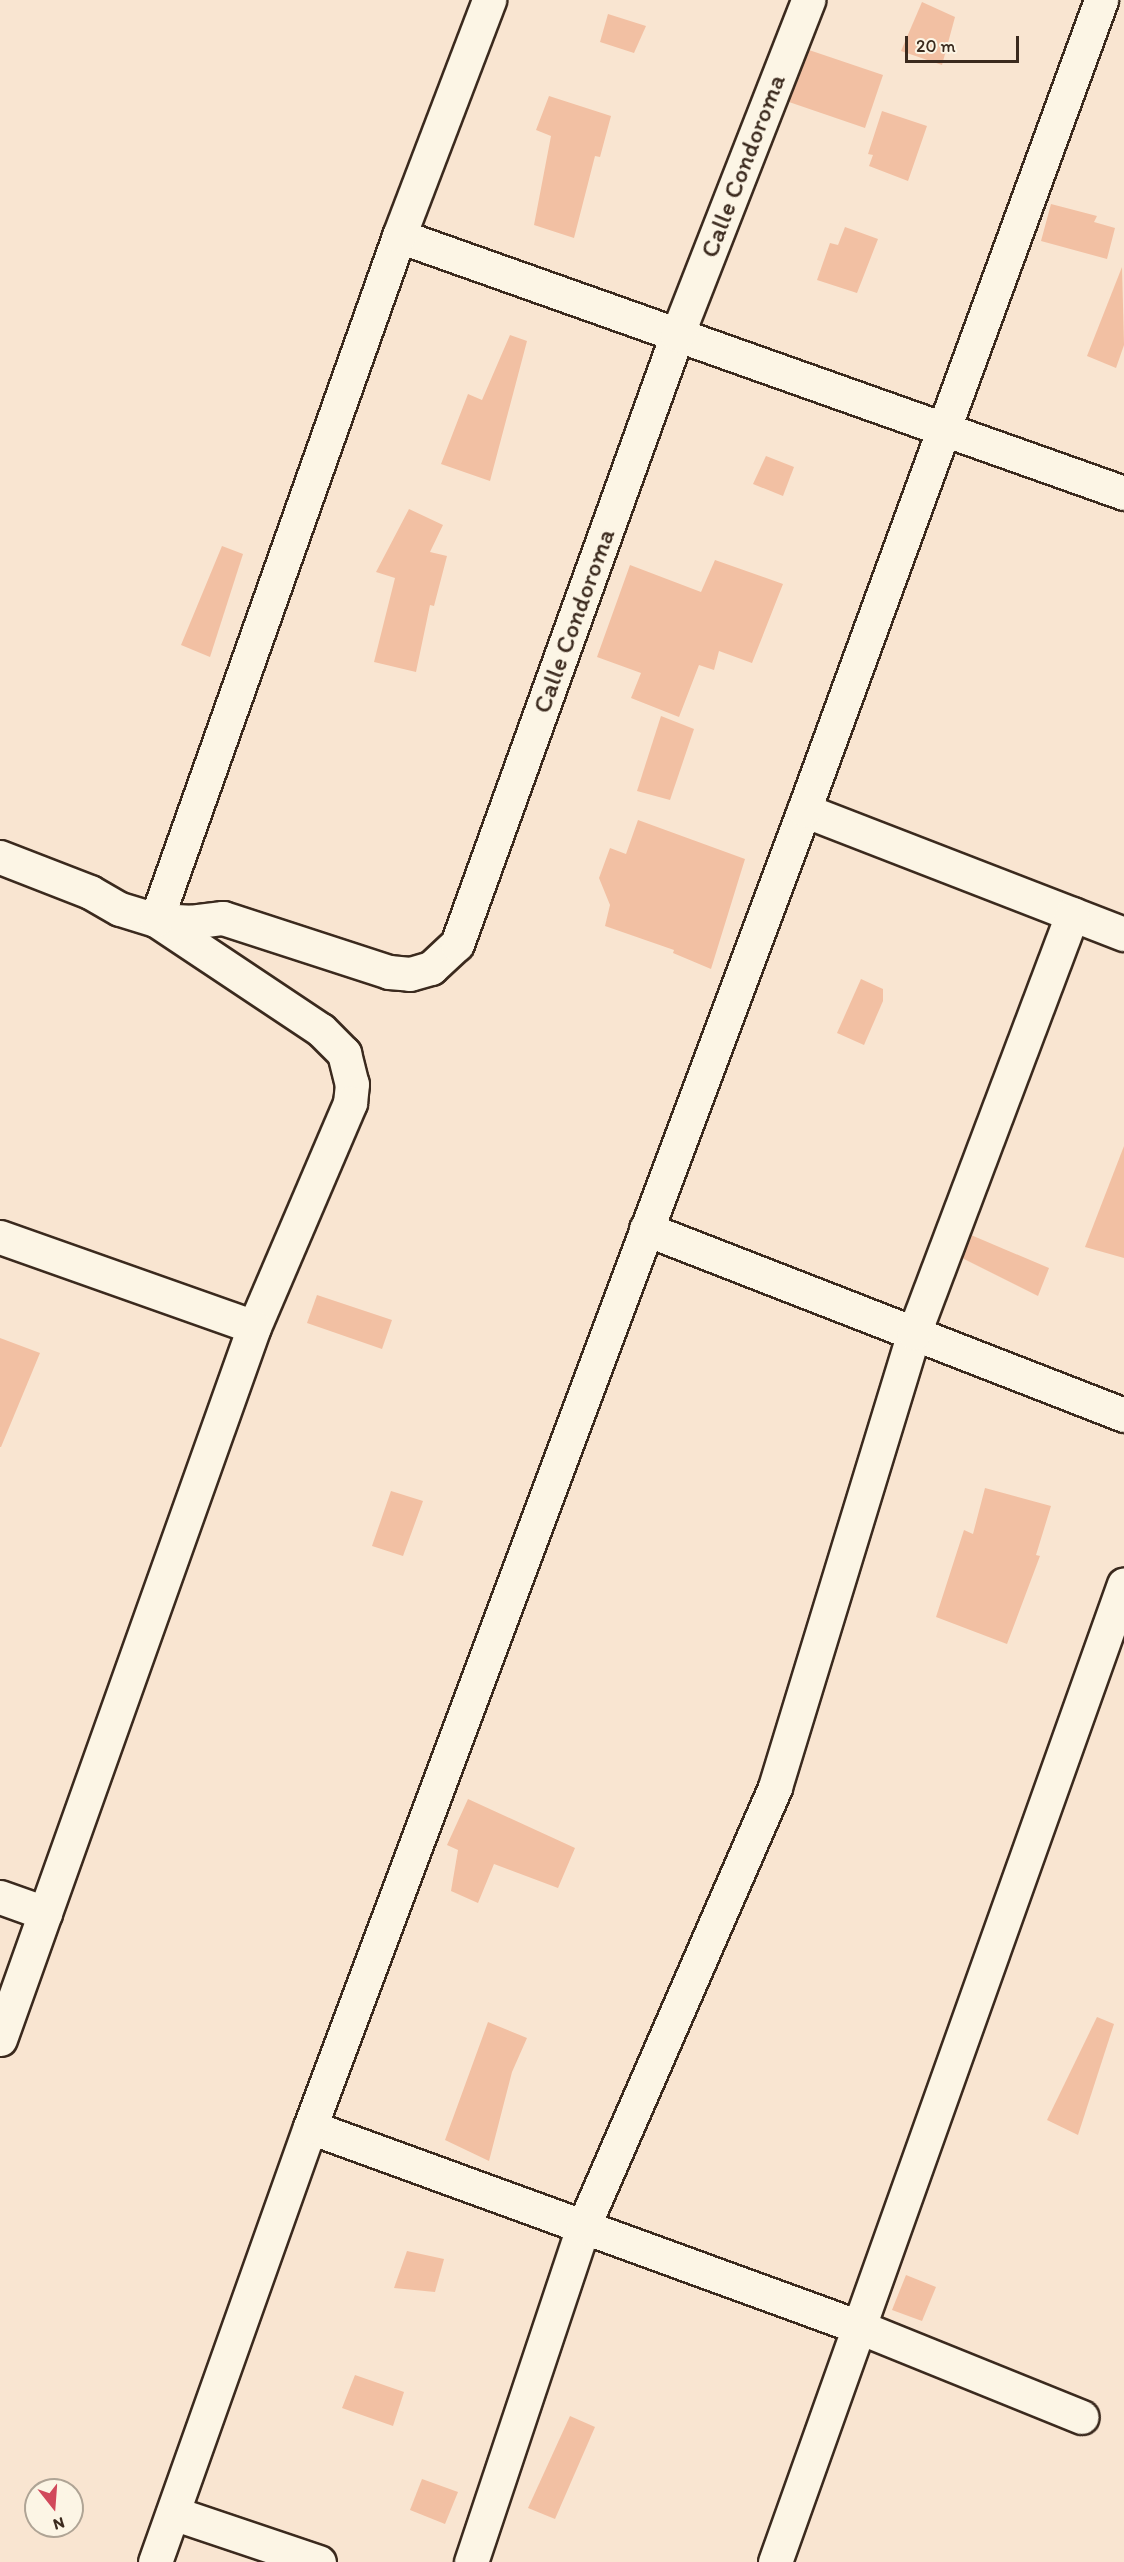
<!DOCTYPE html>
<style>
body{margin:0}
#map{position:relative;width:1124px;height:2562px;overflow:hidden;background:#f9e5d1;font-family:Itim,sans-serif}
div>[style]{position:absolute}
.building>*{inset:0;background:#f2c0a3}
.roads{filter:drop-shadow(2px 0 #3b2a1e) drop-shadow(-2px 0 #3b2a1e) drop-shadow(0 2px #3b2a1e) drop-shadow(0 -2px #3b2a1e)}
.street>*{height:33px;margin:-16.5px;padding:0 16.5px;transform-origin:16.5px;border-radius:16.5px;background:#fcf5e5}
span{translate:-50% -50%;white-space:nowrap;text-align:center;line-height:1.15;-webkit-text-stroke:4.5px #fcf5e5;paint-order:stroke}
.street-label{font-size:26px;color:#3b2a1e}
.north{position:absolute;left:24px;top:2478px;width:60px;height:60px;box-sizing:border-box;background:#fcf5e5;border:2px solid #afa495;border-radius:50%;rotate:163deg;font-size:16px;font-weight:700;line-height:24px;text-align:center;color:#3b2a1e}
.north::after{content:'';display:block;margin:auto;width:21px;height:27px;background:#d1495b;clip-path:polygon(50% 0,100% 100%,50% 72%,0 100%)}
.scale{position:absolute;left:905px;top:36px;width:114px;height:27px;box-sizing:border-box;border:3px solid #3b2a1e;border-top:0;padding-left:8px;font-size:18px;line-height:21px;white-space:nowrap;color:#3b2a1e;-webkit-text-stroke:4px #fcf5e5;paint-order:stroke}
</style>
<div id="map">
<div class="building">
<i style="clip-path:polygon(922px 2px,955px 17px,942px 65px,901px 51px)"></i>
<i style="clip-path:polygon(608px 14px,646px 26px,634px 53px,600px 42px)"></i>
<i style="clip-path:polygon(809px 50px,883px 75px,865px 128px,789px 102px)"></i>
<i style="clip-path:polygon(549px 96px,611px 116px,600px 157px,595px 156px,574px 238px,534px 225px,551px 136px,536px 130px)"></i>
<i style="clip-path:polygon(882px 111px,927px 126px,908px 181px,869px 166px,873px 155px,868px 154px)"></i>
<i style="clip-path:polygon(1051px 204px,1097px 216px,1094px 222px,1115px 228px,1107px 259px,1041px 241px)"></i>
<i style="clip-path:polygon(845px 227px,878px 239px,857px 293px,817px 280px,830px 243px,838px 245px)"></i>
<i style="clip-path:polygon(1122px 267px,1124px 345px,1116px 368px,1087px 356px)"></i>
<i style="clip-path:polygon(510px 335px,527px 341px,490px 481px,441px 464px,468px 394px,482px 400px)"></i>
<i style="clip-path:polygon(766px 456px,794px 467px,783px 496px,753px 484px)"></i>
<i style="clip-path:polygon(409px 509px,443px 525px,430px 552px,447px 556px,434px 606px,430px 605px,416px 672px,374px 662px,395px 578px,376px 572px)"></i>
<i style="clip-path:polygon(222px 546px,243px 554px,210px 657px,181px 645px)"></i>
<i style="clip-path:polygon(715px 560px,783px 584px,752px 663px,719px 651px,714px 670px,699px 665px,679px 717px,631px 698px,641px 673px,597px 657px,630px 565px,701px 592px)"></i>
<i style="clip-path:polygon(661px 716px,694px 729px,670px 800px,637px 791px)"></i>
<i style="clip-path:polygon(638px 820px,745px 859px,711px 969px,673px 953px,674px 950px,605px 926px,610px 905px,599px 878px,610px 848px,626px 854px)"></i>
<i style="clip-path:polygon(861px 979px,883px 989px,883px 1001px,864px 1045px,837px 1033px)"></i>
<i style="clip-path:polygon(1124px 1146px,1124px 1258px,1085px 1247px)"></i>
<i style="clip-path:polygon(971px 1235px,1049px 1268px,1038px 1296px,962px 1258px)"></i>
<i style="clip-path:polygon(317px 1295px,392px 1320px,382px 1349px,307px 1323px)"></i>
<i style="clip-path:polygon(0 1338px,40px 1353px,1px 1447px,0 1447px)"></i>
<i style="clip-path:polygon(985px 1488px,1051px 1506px,1036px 1555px,1040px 1556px,1007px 1644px,936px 1617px,964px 1530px,973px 1534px)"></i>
<i style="clip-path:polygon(391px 1491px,423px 1501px,403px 1556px,372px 1546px)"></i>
<i style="clip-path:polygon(468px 1799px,575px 1848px,558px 1888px,494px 1864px,478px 1903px,451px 1891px,458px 1850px,447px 1845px)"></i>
<i style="clip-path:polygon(1097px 2017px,1114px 2024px,1078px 2135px,1047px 2120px)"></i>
<i style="clip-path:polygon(488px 2022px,527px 2038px,512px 2072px,489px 2161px,445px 2140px)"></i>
<i style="clip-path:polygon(407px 2251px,444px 2259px,435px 2292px,394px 2288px)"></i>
<i style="clip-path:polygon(906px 2275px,936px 2287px,922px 2321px,892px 2310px)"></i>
<i style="clip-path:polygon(355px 2375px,404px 2392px,393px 2426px,342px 2408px)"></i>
<i style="clip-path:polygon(570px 2416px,595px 2427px,555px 2519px,528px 2508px)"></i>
<i style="clip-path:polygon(422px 2479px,458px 2492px,445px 2524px,410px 2510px)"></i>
</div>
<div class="roads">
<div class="street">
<i style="left:399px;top:236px;width:769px;rotate:19.52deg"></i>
<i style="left:804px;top:810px;width:343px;rotate:21.2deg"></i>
<i style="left:0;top:857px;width:97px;rotate:21.3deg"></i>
<i style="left:90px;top:892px;width:34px;rotate:30deg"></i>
<i style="left:120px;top:909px;width:38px;rotate:17deg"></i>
<i style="left:156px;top:920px;width:198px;rotate:33.7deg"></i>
<i style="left:321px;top:1030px;width:33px;rotate:45deg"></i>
<i style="left:344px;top:1053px;width:32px;rotate:76deg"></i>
<i style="left:352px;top:1084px;width:19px;rotate:96deg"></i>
<i style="left:350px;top:1103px;width:244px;rotate:113.2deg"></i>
<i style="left:254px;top:1327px;width:756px;rotate:109.63deg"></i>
<i style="left:156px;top:920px;width:34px;rotate:3deg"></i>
<i style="left:190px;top:922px;width:33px;rotate:-7deg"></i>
<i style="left:223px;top:918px;width:175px;rotate:18deg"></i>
<i style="left:389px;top:972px;width:21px;rotate:5deg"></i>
<i style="left:410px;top:974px;width:22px;rotate:-16deg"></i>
<i style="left:431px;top:968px;width:35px;rotate:-43deg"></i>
<i style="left:457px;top:944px;width:648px;rotate:-70.14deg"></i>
<i style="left:677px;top:335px;width:360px;rotate:-68.6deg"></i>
<i style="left:156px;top:920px;width:726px;rotate:-70.44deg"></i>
<i style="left:399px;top:236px;width:253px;rotate:-69.1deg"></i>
<i style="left:646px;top:1229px;width:513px;rotate:21.26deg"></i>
<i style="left:0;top:1237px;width:269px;rotate:19.5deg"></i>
<i style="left:0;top:1897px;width:48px;rotate:19.6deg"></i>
<i style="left:310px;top:2127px;width:584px;rotate:20.02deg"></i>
<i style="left:859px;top:2327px;width:240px;rotate:22deg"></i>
<i style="left:173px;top:2513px;width:154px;rotate:18.6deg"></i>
<i style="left:155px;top:2562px;width:462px;rotate:-70.4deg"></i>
<i style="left:310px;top:2127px;width:1407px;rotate:-69.44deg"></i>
<i style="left:804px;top:810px;width:863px;rotate:-69.86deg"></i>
<i style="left:471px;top:2562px;width:353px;rotate:-71.5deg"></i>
<i style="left:583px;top:2227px;width:480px;rotate:-66.4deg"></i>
<i style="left:775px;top:1787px;width:475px;rotate:-73deg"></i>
<i style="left:914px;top:1333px;width:448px;rotate:-69.3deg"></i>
<i style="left:775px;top:2562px;width:1038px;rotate:-70.36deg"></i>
</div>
</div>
<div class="street-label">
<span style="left:743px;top:166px;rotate:-69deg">Calle Condoroma</span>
<span style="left:574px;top:621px;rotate:-70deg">Calle Condoroma</span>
</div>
<div class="north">N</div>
<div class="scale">20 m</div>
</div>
